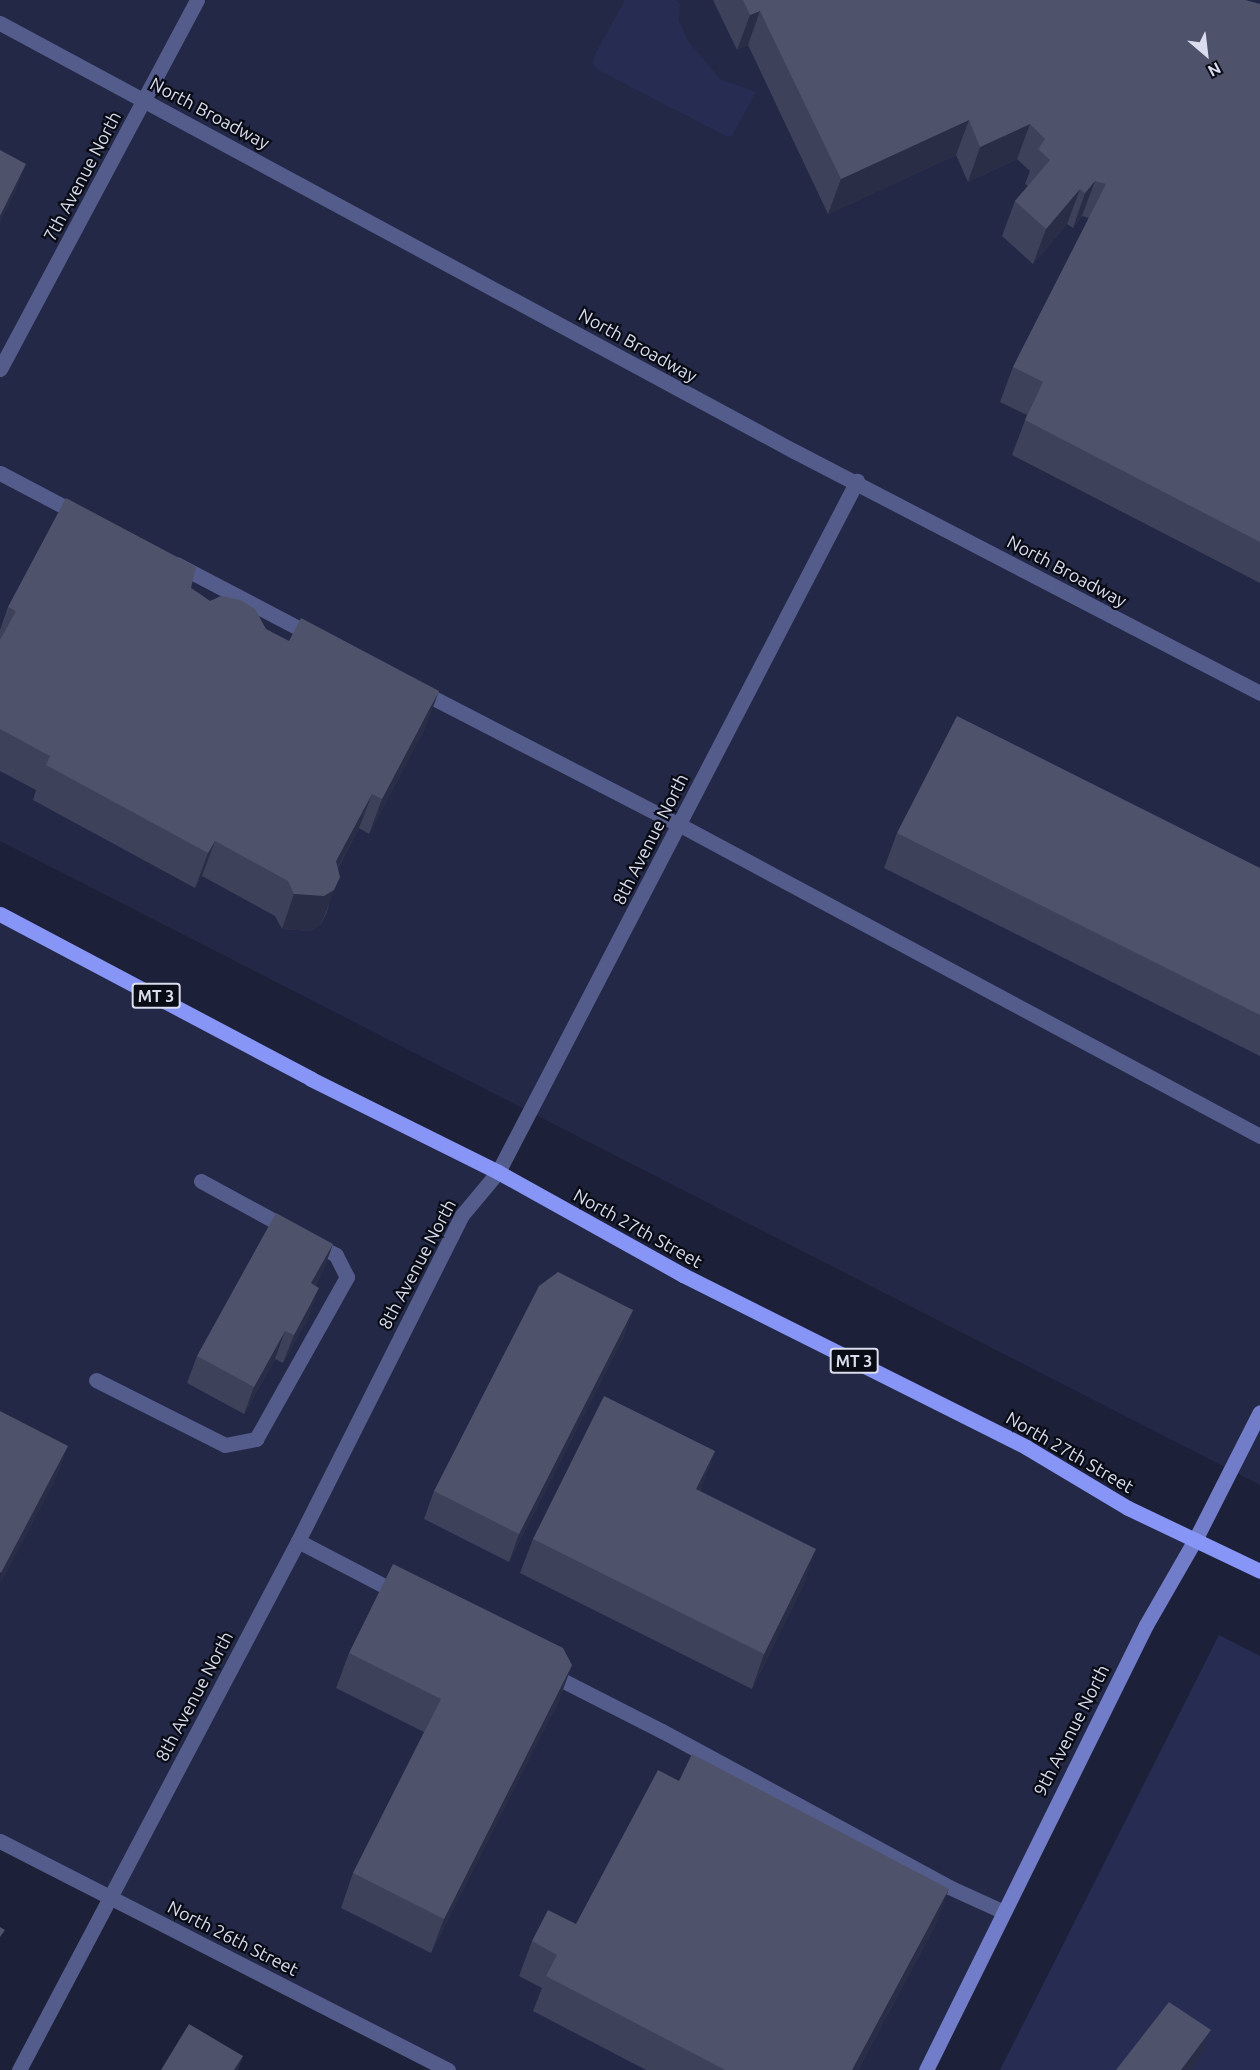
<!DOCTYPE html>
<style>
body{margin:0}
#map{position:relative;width:1260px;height:2070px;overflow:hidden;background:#1c2038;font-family:Ubuntu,sans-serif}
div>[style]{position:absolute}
.built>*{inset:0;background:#232846}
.green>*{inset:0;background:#272c52}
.lane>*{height:15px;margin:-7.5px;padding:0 7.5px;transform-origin:7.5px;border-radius:7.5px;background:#545c8b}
.street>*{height:15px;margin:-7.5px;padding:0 7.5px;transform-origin:7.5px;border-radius:7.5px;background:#545c8b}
.secondary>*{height:15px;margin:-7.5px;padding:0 7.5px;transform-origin:7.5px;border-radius:7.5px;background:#717dc8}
.primary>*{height:15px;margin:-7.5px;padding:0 7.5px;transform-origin:7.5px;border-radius:7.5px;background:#8795f7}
.wall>*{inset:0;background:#3d425a}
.shaded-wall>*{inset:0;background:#292d46}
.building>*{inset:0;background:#4e526a}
span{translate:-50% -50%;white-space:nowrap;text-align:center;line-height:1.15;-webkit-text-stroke:4.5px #090b15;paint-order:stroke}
.shield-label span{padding:2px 4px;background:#090b15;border:2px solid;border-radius:4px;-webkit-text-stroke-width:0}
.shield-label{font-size:16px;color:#d9dded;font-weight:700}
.street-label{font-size:18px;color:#d9dded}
.north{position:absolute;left:1176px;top:24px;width:60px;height:60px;-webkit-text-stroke:4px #090b15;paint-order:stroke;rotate:152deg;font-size:16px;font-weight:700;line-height:24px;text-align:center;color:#d9dded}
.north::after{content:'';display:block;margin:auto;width:21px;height:27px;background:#d9dded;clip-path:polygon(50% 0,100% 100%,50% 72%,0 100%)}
</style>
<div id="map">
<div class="built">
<i style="clip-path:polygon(0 0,1260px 0,1260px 1485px,0 841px)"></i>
<i style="clip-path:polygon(0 922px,1196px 1538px,930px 2070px,450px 2070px,0 1838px)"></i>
</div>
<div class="green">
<i style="clip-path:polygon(625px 0,675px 0,680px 4px,679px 21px,688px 41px,720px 79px,756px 92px,732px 136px,726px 136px,598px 70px,593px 64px,595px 54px)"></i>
<i style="clip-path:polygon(1219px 1635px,1260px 1656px,1260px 2070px,1000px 2070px)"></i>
</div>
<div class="lane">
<i style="left:0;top:473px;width:90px;rotate:27.7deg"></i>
<i style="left:176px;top:564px;width:156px;rotate:27.6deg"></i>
<i style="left:418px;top:690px;width:295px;rotate:27.3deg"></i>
<i style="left:680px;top:825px;width:658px;rotate:28.2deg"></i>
<i style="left:201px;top:1181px;width:100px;rotate:28.6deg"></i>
<i style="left:96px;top:1380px;width:144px;rotate:26.7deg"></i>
<i style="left:225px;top:1445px;width:32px;rotate:-11deg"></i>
<i style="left:256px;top:1439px;width:186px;rotate:-60.7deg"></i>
<i style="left:347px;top:1277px;width:25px;rotate:-117deg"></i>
<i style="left:336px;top:1255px;width:27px;rotate:-152deg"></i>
<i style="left:298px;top:1541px;width:115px;rotate:27.5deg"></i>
<i style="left:548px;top:1673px;width:128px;rotate:27deg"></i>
<i style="left:662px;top:1731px;width:327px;rotate:28.5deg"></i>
<i style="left:949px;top:1887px;width:58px;rotate:24.4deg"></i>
</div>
<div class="street">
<i style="left:0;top:23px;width:902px;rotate:28.33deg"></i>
<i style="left:794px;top:451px;width:525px;rotate:27.44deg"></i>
<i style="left:0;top:369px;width:418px;rotate:-61.9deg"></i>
<i style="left:0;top:1841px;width:503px;rotate:27.07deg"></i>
<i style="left:19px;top:2070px;width:598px;rotate:-62.19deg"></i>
<i style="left:298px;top:1541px;width:365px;rotate:-63.3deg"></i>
<i style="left:462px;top:1215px;width:56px;rotate:-50.1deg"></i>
<i style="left:498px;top:1172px;width:779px;rotate:-62.55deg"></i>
</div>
<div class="secondary">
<i style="left:926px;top:2070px;width:496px;rotate:-63.7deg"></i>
<i style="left:1146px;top:1625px;width:100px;rotate:-60.1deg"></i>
<i style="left:1196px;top:1538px;width:141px;rotate:-63.1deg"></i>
</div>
<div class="primary">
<i style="left:0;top:914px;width:352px;rotate:27.9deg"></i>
<i style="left:311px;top:1079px;width:209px;rotate:26.4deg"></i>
<i style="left:498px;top:1172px;width:212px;rotate:29.1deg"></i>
<i style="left:683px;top:1275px;width:384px;rotate:26.6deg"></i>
<i style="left:1026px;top:1447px;width:119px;rotate:30.9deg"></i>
<i style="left:1128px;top:1508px;width:146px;rotate:25.5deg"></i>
</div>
<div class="wall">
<i style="clip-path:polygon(713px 0,1245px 0,1260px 4px,1260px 583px,1012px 455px,1027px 415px,1000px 402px,1013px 367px,1089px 218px,1082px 216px,1073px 228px,1067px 224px,1033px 264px,1002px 236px,1015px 201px,1028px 186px,1025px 184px,1030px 171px,1017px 159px,968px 182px,956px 155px,828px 214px,748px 45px,737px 50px)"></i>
<i style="clip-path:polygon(191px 588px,210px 601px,266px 629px,426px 726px,369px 834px,359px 828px,338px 868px,327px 912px,321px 924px,311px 931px,282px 929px,275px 916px,202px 876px,195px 888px,33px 800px,36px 790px,0 771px,0 630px,8px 607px)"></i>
<i style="clip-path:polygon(897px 833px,1260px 868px,1260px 1056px,884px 868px)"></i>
<i style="clip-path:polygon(333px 1244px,323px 1271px,315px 1286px,309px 1316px,283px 1363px,275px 1359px,244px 1414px,187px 1383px,197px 1356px)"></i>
<i style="clip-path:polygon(633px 1310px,623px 1338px,509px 1562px,424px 1519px,434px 1491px)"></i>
<i style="clip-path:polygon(715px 1451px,700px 1491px,804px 1584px,752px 1689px,520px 1573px,533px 1539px)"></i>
<i style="clip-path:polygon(349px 1653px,572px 1665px,559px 1700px,431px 1953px,341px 1908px,353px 1873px,424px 1732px,336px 1688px)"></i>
<i style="clip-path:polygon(576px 1924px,936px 1924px,858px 2070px,646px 2070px,533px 2011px,542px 1988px,519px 1976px,532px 1941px)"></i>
</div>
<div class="shaded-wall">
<i style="clip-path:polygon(760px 11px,748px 45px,737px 50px,750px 15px)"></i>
<i style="clip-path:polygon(969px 120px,956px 155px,828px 214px,841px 179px)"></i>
<i style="clip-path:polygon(1030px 124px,1017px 159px,968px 182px,980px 147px)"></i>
<i style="clip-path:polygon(26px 164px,16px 191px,0 223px,0 216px)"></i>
<i style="clip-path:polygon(1095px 181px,1082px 216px,1073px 228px,1085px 193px)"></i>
<i style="clip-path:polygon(1080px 189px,1067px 224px,1033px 264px,1046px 229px)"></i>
<i style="clip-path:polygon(439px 691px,426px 726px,369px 834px,382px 799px)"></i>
<i style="clip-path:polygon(372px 794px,359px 828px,323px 895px,336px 861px)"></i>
<i style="clip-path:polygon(215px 841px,202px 876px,195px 888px,208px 853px)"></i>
<i style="clip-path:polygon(340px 877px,321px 924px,311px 931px,282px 929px,294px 894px)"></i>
<i style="clip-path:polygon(333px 1244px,323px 1271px,300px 1311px,311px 1283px)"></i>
<i style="clip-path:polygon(319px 1288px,309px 1316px,283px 1363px,294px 1335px)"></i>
<i style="clip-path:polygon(633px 1310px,623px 1338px,509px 1562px,519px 1534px)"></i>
<i style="clip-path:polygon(285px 1331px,275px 1359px,244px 1414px,254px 1387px)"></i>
<i style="clip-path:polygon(68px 1446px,55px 1481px,0 1585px,1px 1573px)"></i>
<i style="clip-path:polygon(715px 1451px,702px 1486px,683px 1524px,696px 1489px)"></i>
<i style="clip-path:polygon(816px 1549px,804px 1584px,752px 1689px,764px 1654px)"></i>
<i style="clip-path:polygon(572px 1665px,559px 1700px,431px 1953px,444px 1919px)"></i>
<i style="clip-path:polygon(949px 1889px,936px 1924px,858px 2070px,852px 2070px)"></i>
<i style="clip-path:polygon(1211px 2030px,1200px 2058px,1192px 2070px,1181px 2070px)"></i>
<i style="clip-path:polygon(243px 2056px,238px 2070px,234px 2070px)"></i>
</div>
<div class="building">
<i style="clip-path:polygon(743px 0,1245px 0,1260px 4px,1260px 542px,1025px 420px,1043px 382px,1013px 367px,1106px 184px,1095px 181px,1085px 193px,1080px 189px,1046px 229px,1015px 201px,1050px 160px,1038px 149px,1045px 139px,1030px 124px,980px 147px,969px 120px,841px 179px,760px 11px,750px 15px)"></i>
<i style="clip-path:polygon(0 150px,26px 164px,0 216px)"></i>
<i style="clip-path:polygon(66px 498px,196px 567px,191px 588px,210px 601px,221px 596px,240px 600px,255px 609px,266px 629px,289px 641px,301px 618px,439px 691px,382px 799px,372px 794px,336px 861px,340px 877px,334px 890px,324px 896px,294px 894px,288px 881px,215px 841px,208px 853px,46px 765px,50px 756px,0 729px,0 640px,16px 611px,8px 607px)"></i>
<i style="clip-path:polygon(957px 716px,1260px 868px,1260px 1015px,897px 833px)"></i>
<i style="clip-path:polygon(276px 1213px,333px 1244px,311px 1283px,319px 1288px,294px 1335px,285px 1331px,254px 1387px,197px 1356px)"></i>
<i style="clip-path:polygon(558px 1272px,633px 1310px,519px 1534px,434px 1491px,539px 1286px)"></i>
<i style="clip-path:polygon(604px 1396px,715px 1451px,696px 1489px,816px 1549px,764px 1654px,533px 1539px)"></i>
<i style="clip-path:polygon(0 1411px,68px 1446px,1px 1573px,0 1572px)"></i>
<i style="clip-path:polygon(393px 1564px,563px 1648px,572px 1665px,444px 1919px,353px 1873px,441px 1699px,349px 1653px)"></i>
<i style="clip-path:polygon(692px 1754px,949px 1889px,852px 2070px,725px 2070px,546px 1976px,557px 1955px,532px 1941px,548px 1910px,576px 1924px,658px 1770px,679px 1781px)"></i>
<i style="clip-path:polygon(0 1927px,5px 1930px,0 1937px)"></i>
<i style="clip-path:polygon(1169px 2002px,1211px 2030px,1181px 2070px,1116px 2070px)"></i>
<i style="clip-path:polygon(189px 2024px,243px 2056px,234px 2070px,161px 2070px)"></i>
</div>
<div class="shield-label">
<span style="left:156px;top:996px">MT 3</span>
<span style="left:854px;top:1361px">MT 3</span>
</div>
<div class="street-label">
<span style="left:210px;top:113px;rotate:28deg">North Broadway</span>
<span style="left:82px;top:176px;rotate:-62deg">7th Avenue North</span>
<span style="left:638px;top:345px;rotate:29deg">North Broadway</span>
<span style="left:1067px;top:571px;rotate:28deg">North Broadway</span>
<span style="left:650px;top:839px;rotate:-63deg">8th Avenue North</span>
<span style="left:638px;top:1228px;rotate:29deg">North 27th Street</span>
<span style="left:417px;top:1264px;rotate:-62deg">8th Avenue North</span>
<span style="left:1070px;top:1452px;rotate:30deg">North 27th Street</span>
<span style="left:194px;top:1696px;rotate:-62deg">8th Avenue North</span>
<span style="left:1071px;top:1730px;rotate:-63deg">9th Avenue North</span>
<span style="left:233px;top:1938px;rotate:27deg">North 26th Street</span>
</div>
<div class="north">N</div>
</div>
